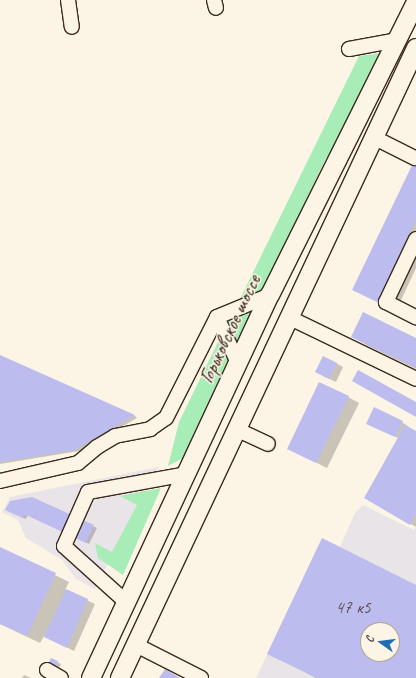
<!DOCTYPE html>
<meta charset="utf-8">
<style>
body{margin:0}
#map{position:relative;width:416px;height:678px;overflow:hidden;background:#fcf5e5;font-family:Caveat,sans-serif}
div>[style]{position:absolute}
.built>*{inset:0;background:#e9e4e8}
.green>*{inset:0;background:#a8ecb7}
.shadow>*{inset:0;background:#0003}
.building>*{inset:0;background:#bcbcee}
.roads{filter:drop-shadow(1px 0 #3b2a1e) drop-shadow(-1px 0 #3b2a1e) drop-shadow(0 1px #3b2a1e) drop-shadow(0 -1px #3b2a1e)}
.minor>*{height:14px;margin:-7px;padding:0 7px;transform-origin:7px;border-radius:7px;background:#fcf5e5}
.major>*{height:18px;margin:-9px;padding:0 9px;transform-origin:9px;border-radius:9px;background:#fcf5e5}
span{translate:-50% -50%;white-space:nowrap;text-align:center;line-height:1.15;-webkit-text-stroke:3px #fcf5e5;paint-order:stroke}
.number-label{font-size:18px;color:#5b4e52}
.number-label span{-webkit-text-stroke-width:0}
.street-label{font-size:20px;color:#3b2a1e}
.north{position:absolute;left:360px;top:622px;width:40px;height:40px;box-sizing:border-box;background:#fcf5e5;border:1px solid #afa495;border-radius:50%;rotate:284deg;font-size:11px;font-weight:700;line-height:16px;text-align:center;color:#3b2a1e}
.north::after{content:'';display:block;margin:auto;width:14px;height:18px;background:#1f6fb2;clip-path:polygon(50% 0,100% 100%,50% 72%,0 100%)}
</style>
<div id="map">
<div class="built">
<i style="clip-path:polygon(159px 467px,95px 589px,76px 579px,62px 560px,26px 538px,18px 520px,2px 512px,10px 497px)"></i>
<i style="clip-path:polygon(evenodd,363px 505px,414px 530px,416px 527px,416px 678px,256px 678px,322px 538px,340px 547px,355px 513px,363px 505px,368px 630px,392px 630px,392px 654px,368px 654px,368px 630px)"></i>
</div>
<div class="green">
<i style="clip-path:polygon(382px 53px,335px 150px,326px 158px,262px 293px,239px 301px,359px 56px)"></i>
<i style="clip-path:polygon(252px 311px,236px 343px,227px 325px,231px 317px)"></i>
<i style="clip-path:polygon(219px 340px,229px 357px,183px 458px,168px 466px,179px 422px)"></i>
<i style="clip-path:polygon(161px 488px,123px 575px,98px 558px,95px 543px,112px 552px,137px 505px,120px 496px)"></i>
</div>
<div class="shadow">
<i style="clip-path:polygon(416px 159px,416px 268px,396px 311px,354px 289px)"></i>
<i style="clip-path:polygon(352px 337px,416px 339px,416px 369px,370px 347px)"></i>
<i style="clip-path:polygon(0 357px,135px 416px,137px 418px,79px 451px,0 464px)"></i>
<i style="clip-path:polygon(336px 363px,343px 367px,336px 382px,323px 376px)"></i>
<i style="clip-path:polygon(348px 397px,359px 403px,327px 468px,299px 454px)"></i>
<i style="clip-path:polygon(402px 422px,416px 432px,416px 527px,365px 498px,400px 439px,373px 426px)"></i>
<i style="clip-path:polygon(10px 512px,93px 526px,97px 528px,89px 544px,28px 515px,26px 519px)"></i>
<i style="clip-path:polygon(0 548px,69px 582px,65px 590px,95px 604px,74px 651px,44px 636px,40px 643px,0 624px)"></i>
<i style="clip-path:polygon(evenodd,416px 586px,416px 678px,316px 678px,268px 653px,416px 586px,368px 630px,392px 630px,392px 654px,368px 654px,368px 630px)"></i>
<i style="clip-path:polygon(51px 659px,61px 664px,58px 671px,48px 665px)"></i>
<i style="clip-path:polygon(24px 675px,31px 678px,22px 678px)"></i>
</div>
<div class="building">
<i style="clip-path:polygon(416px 157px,416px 220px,377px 302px,352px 290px)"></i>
<i style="clip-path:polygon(363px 312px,416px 338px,416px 368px,351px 337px)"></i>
<i style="clip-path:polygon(0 355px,135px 415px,75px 450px,0 462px)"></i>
<i style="clip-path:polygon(323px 356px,337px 363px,329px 379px,315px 372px)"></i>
<i style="clip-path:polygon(358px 370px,416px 402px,416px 417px,352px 381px)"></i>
<i style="clip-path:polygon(319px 382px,349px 396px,316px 463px,287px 449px)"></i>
<i style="clip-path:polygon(374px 407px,403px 421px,395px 437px,366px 424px)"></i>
<i style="clip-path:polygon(405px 425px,416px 431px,416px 514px,410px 525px,364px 498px)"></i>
<i style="clip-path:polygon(32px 497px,94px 525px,86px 543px,24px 514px,23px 518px,5px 510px,10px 501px)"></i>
<i style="clip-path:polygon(evenodd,322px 538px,416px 585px,416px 678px,317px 678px,267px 654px,322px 538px,368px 630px,392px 630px,392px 654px,368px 654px,368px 630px)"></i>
<i style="clip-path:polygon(0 547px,56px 573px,27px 636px,0 624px)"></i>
<i style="clip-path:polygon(66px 589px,88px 599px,67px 648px,44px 637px)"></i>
<i style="clip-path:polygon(51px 658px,58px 661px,55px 670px,47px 666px)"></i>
<i style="clip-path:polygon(165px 669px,180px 678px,159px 678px)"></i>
</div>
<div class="roads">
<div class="minor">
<i style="left:68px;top:0;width:27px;rotate:82deg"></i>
<i style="left:214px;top:0;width:8px;rotate:76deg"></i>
<i style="left:349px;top:49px;width:50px;rotate:-10.4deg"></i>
<i style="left:375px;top:138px;width:45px;rotate:26.6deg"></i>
<i style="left:416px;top:239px;width:70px;rotate:115.5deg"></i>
<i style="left:386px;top:302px;width:34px;rotate:27deg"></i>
<i style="left:217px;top:317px;width:51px;rotate:65.5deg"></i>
<i style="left:288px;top:317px;width:142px;rotate:25.8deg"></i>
<i style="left:236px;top:429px;width:35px;rotate:25deg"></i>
<i style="left:0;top:481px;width:80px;rotate:-13deg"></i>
<i style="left:78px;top:463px;width:25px;rotate:-40deg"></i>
<i style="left:97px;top:447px;width:21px;rotate:-31deg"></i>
<i style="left:115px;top:436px;width:36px;rotate:-11deg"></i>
<i style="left:150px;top:429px;width:19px;rotate:-35deg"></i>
<i style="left:166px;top:418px;width:113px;rotate:-63.2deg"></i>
<i style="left:217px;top:317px;width:57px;rotate:-22.5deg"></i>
<i style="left:125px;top:601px;width:82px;rotate:-138deg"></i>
<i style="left:64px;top:546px;width:59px;rotate:-66deg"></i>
<i style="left:88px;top:492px;width:101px;rotate:-10.3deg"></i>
<i style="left:136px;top:645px;width:73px;rotate:26.9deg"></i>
<i style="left:47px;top:670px;width:16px;rotate:30deg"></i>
</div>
<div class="major">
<i style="left:91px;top:678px;width:423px;rotate:-65deg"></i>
<i style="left:270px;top:295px;width:327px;rotate:-63.5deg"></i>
<i style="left:120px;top:678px;width:696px;rotate:-64.83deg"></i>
</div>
</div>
<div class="number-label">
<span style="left:353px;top:607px">47 к5</span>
</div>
<div class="street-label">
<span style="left:230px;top:329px;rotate:-65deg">Горьковское шоссе</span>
</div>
<div class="north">С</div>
</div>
